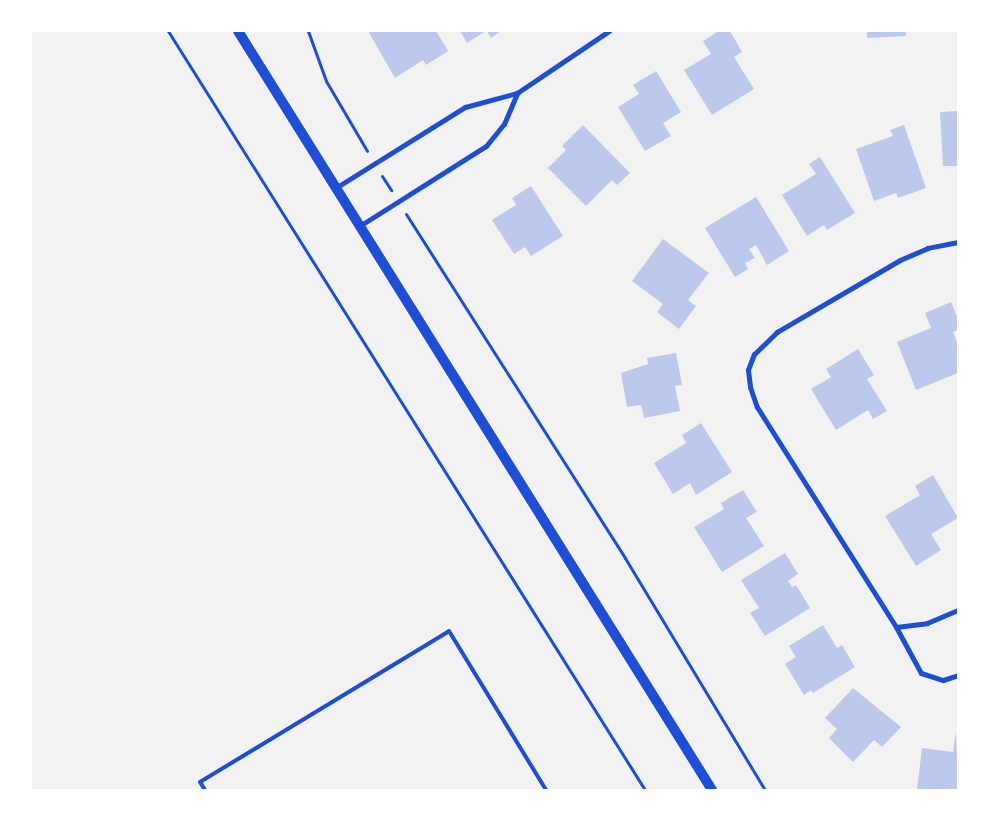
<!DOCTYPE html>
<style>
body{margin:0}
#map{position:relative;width:989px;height:821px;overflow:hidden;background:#f2f2f2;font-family:"Noto Serif",serif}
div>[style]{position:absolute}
.building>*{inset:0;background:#bdc9ec}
.path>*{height:3px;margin:-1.5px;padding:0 1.5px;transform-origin:1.5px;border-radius:1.5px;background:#1d4ed8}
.service>*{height:4px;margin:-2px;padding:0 2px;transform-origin:2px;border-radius:2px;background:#1d4ed8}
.minor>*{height:5px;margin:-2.5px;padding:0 2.5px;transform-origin:2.5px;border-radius:2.5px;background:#1d4ed8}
.secondary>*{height:10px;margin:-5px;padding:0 5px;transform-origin:5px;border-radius:5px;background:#1d4ed8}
span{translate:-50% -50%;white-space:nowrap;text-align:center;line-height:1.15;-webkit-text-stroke:5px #fff;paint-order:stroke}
.frame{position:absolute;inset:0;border:32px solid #fff;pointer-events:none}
</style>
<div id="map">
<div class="building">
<i style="clip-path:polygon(368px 31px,436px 31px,448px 51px,426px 65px,423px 60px,395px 78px)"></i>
<i style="clip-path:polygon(460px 31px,486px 31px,467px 43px)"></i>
<i style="clip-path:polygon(487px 31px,501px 31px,491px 38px)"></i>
<i style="clip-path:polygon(719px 31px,730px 31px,742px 52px,734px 57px,754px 89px,712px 115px,684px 70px,711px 54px,703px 41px)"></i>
<i style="clip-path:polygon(867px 31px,906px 31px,906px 36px,867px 38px)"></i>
<i style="clip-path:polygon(656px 71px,681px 112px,663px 123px,671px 136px,645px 151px,618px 107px,639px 94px,633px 85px)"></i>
<i style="clip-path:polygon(958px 111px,958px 166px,943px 166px,940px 112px)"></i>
<i style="clip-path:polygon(583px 125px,630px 173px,617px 185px,612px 180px,586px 206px,548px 168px,566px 150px,562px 146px)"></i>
<i style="clip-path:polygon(904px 125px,926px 188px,898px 198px,896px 193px,874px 201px,856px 149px,893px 136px,890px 130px)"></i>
<i style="clip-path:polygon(820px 157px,855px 213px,827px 230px,824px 225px,807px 236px,782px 195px,816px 174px,809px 164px)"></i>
<i style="clip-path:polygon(531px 186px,563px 236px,531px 256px,525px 247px,514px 254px,492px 220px,516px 205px,512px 198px)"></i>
<i style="clip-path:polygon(756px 197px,789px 251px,767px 265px,756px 245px,749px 249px,755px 258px,745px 263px,748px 269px,735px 277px,705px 228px)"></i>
<i style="clip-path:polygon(663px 239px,709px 273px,688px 300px,696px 306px,679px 329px,657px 312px,663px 304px,632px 281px)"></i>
<i style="clip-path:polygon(951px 302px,958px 319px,958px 330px,953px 332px,958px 344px,958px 373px,916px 390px,897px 342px,931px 328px,925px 313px)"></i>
<i style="clip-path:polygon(858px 349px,874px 375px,867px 379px,887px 411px,873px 419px,868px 410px,836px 430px,811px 389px,831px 377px,826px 369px)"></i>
<i style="clip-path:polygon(676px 353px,682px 385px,675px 386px,680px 411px,644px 418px,641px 405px,627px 407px,621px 373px,648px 364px,647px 358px)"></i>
<i style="clip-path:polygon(701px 423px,732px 472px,696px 495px,690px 483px,673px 494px,654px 463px,686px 443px,682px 435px)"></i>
<i style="clip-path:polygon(933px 475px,958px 518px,931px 534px,941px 550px,916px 566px,885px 516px,920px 495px,915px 486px)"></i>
<i style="clip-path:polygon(743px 490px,757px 512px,746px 518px,764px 546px,722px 572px,694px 527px,724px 509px,721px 503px)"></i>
<i style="clip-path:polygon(785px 553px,798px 574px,788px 581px,792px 587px,796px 585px,810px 608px,765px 636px,750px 613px,759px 608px,741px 580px)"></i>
<i style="clip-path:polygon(823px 625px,837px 648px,842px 645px,855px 667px,813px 693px,811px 690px,804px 695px,785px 664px,796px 657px,789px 646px)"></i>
<i style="clip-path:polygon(853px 688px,901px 727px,882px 747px,874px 740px,853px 762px,829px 738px,837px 729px,825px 718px)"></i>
<i style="clip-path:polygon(956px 732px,958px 790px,917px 790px,922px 748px,953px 752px)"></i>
</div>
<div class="path">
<i style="left:168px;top:31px;width:896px;rotate:57.85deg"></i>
<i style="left:308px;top:31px;width:53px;rotate:70.2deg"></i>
<i style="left:326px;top:81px;width:81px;rotate:59.6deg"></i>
<i style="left:382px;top:176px;width:17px;rotate:57deg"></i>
<i style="left:406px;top:214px;width:408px;rotate:57.5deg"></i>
<i style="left:625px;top:558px;width:271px;rotate:58.9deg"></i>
</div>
<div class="service">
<i style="left:205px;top:790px;width:9px;rotate:-122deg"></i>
<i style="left:200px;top:782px;width:291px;rotate:-31.2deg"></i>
<i style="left:449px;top:631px;width:186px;rotate:58.6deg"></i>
</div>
<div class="minor">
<i style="left:337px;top:187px;width:151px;rotate:-32deg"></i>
<i style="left:465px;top:107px;width:54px;rotate:-15.1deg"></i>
<i style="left:361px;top:225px;width:148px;rotate:-32.3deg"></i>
<i style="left:486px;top:146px;width:28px;rotate:-51deg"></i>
<i style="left:504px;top:124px;width:34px;rotate:-67deg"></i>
<i style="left:517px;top:93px;width:111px;rotate:-34deg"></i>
<i style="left:958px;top:242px;width:31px;rotate:169deg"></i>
<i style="left:928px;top:248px;width:30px;rotate:157deg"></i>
<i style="left:900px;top:260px;width:143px;rotate:149.7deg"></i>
<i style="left:777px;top:332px;width:32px;rotate:136deg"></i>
<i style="left:754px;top:354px;width:17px;rotate:111deg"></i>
<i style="left:748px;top:370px;width:17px;rotate:83deg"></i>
<i style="left:750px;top:387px;width:21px;rotate:71deg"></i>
<i style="left:757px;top:407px;width:260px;rotate:57.7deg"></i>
<i style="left:896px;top:627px;width:31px;rotate:-7deg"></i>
<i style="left:927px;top:623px;width:34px;rotate:-23deg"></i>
<i style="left:896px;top:627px;width:52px;rotate:61.5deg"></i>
<i style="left:921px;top:673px;width:23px;rotate:18deg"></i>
<i style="left:943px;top:680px;width:16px;rotate:-18deg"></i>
</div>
<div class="secondary">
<i style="left:238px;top:31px;width:895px;rotate:58.01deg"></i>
</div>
<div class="frame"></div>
</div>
